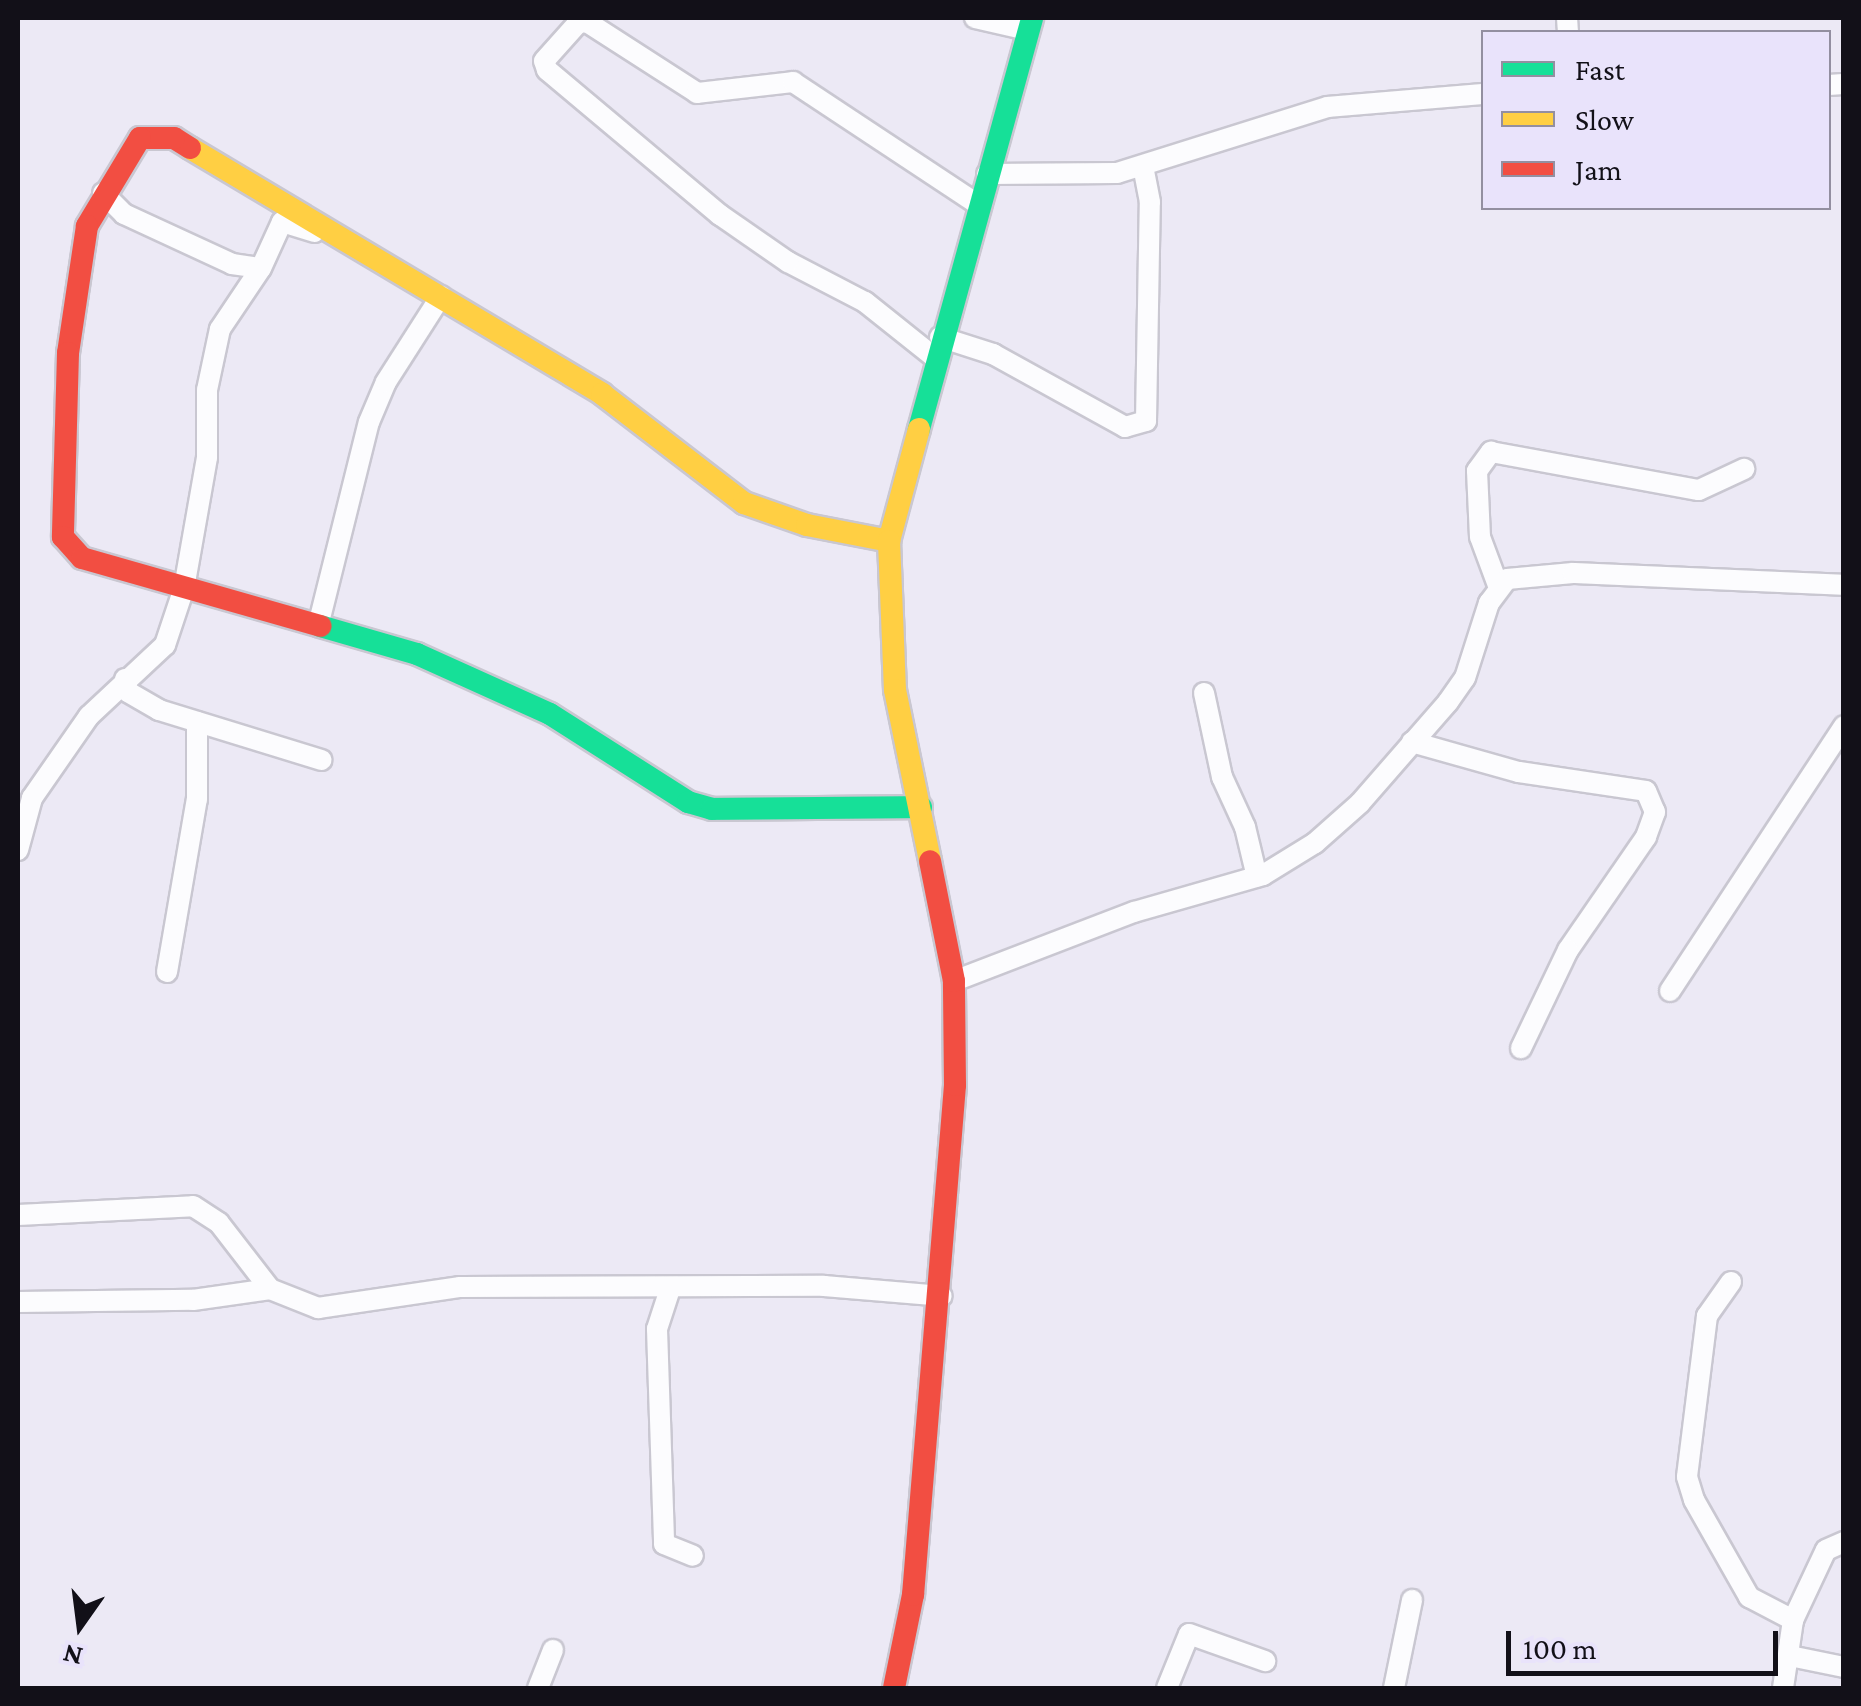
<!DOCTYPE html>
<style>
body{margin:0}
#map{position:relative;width:1861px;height:1706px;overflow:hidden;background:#ece9f5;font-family:"Crimson Pro",serif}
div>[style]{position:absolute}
.roads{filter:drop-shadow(2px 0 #c9c7d1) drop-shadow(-2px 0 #c9c7d1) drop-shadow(0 2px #c9c7d1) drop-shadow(0 -2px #c9c7d1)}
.street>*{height:20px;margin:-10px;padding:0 10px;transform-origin:10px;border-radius:10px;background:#fcfcfe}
.fast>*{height:22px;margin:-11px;padding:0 11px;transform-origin:11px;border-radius:11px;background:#16e098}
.slow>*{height:22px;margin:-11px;padding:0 11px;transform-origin:11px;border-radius:11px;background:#ffcf43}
.jam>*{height:22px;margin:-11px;padding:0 11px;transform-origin:11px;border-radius:11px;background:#f24e42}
span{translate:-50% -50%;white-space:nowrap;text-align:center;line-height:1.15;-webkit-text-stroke:10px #e9e3fb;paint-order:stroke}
.frame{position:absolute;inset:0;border:20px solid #121018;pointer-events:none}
.legend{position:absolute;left:1481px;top:30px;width:350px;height:180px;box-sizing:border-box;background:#e9e3fb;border:2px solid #938fa0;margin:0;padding:12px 18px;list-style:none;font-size:30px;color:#121018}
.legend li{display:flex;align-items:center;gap:20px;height:50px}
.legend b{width:50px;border:2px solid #938fa0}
.north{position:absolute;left:30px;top:1576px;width:100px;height:100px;-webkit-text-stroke:8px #e9e3fb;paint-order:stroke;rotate:194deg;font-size:28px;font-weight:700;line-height:40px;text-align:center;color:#121018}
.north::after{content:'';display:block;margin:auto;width:35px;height:45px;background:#121018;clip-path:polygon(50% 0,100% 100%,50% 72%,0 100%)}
.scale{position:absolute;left:1506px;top:1631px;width:272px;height:45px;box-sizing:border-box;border:5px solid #121018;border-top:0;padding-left:12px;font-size:30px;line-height:35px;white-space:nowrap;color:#121018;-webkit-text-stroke:8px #e9e3fb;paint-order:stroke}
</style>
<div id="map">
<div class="roads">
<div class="street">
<i style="left:975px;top:18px;width:54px;rotate:12.8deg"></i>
<i style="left:1567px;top:18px;width:14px;rotate:86deg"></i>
<i style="left:1828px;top:85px;width:16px;rotate:-4deg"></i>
<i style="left:987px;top:174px;width:130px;rotate:-0.4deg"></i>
<i style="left:1117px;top:173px;width:221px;rotate:-17.4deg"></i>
<i style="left:1328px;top:107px;width:157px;rotate:-4.8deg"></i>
<i style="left:103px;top:193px;width:30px;rotate:45deg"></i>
<i style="left:124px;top:214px;width:119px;rotate:24.8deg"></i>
<i style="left:232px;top:264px;width:29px;rotate:8deg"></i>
<i style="left:261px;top:268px;width:51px;rotate:-65.5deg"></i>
<i style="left:282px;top:222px;width:34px;rotate:17deg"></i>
<i style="left:940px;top:337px;width:56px;rotate:17.8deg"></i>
<i style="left:993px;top:354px;width:151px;rotate:28.9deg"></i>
<i style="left:1125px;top:427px;width:22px;rotate:-16deg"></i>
<i style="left:1146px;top:421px;width:219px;rotate:-89deg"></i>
<i style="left:1150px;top:202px;width:36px;rotate:-101deg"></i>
<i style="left:934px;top:357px;width:88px;rotate:-141.4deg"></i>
<i style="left:865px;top:302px;width:87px;rotate:-152.5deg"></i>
<i style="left:788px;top:262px;width:83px;rotate:-145.3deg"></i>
<i style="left:720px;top:215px;width:226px;rotate:-140deg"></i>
<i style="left:547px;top:70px;width:9px;rotate:-108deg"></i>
<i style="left:544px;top:61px;width:51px;rotate:-48.2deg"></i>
<i style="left:578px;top:23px;width:9px;rotate:-6deg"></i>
<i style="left:587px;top:22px;width:131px;rotate:32.8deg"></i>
<i style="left:697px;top:93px;width:97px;rotate:-6.5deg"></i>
<i style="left:793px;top:82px;width:221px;rotate:33.5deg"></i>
<i style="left:1499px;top:588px;width:54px;rotate:-110.4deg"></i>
<i style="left:1480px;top:537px;width:66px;rotate:-92.6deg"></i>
<i style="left:1477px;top:471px;width:24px;rotate:-54deg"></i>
<i style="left:1491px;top:452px;width:211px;rotate:10.4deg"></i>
<i style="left:1699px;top:490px;width:50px;rotate:-25deg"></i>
<i style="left:318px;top:626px;width:210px;rotate:-76deg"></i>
<i style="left:369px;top:422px;width:43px;rotate:-67deg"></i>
<i style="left:386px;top:382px;width:102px;rotate:-57.4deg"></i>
<i style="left:125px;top:679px;width:13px;rotate:77deg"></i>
<i style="left:128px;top:692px;width:36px;rotate:30deg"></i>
<i style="left:159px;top:710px;width:170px;rotate:17.1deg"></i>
<i style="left:1204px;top:693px;width:86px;rotate:77.9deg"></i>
<i style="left:1222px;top:777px;width:55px;rotate:65.3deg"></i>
<i style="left:1245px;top:827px;width:51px;rotate:76.5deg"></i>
<i style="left:1412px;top:742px;width:111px;rotate:15.7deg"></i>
<i style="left:1519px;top:772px;width:128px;rotate:8.5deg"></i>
<i style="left:1646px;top:791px;width:23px;rotate:67deg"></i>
<i style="left:1655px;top:812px;width:27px;rotate:110deg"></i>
<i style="left:1646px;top:837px;width:137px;rotate:124.6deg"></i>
<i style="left:1568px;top:950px;width:109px;rotate:115.6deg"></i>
<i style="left:18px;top:850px;width:54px;rotate:-74.9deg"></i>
<i style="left:32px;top:798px;width:100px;rotate:-55.2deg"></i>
<i style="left:89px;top:716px;width:104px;rotate:-43.1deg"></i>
<i style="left:165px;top:645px;width:60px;rotate:-71.6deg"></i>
<i style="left:184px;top:588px;width:133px;rotate:-80deg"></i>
<i style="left:207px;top:457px;width:67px;rotate:-90deg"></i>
<i style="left:207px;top:390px;width:62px;rotate:-78deg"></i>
<i style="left:220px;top:329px;width:73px;rotate:-56.1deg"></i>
<i style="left:167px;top:972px;width:176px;rotate:-80.2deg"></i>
<i style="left:197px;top:799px;width:77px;rotate:-90deg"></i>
<i style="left:954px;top:981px;width:193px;rotate:-21deg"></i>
<i style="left:1134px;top:912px;width:134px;rotate:-16deg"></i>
<i style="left:1263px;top:875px;width:61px;rotate:-31.6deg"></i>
<i style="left:1315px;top:843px;width:60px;rotate:-41.6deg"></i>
<i style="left:1360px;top:803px;width:134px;rotate:-48.9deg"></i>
<i style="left:1448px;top:702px;width:29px;rotate:-55deg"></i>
<i style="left:1465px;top:678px;width:79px;rotate:-72.3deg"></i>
<i style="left:1489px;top:603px;width:30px;rotate:-53deg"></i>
<i style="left:1507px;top:579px;width:66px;rotate:-5.2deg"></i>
<i style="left:1573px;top:573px;width:271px;rotate:2.5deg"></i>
<i style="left:1670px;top:991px;width:317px;rotate:-56.7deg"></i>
<i style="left:18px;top:1215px;width:175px;rotate:-2.9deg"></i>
<i style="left:193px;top:1206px;width:31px;rotate:33deg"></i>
<i style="left:219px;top:1223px;width:83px;rotate:52.3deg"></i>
<i style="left:270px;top:1289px;width:52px;rotate:21.6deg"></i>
<i style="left:318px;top:1308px;width:144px;rotate:-8.4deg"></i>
<i style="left:460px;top:1287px;width:364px;rotate:-0.2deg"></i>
<i style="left:824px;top:1286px;width:118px;rotate:4.8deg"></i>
<i style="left:1731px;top:1282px;width:42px;rotate:125.2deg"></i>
<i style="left:1707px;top:1316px;width:162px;rotate:97.1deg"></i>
<i style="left:1687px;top:1477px;width:24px;rotate:73deg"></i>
<i style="left:1694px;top:1500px;width:112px;rotate:60.4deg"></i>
<i style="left:1749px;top:1597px;width:50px;rotate:27.6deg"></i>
<i style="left:670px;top:1289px;width:42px;rotate:108deg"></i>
<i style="left:657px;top:1329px;width:215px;rotate:88.1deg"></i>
<i style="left:664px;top:1544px;width:31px;rotate:22deg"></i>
<i style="left:18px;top:1302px;width:175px;rotate:-0.7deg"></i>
<i style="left:193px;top:1300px;width:78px;rotate:-8.1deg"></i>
<i style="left:1790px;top:1656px;width:55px;rotate:11.5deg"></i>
<i style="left:538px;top:1688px;width:41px;rotate:-68.5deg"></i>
<i style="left:1167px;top:1688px;width:58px;rotate:-67.8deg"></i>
<i style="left:1189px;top:1634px;width:81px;rotate:19.6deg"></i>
<i style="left:1394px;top:1688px;width:90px;rotate:-78.4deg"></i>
<i style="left:1783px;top:1688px;width:69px;rotate:-81.6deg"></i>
<i style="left:1793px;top:1620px;width:77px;rotate:-64.8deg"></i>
<i style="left:1826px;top:1550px;width:20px;rotate:-24deg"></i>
</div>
<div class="fast">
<i style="left:919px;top:429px;width:426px;rotate:-74.6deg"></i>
<i style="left:320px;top:626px;width:101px;rotate:16.1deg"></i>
<i style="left:417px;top:654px;width:146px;rotate:24.3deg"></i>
<i style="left:550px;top:714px;width:164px;rotate:32.5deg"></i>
<i style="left:688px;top:802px;width:25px;rotate:16deg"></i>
<i style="left:712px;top:809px;width:209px;rotate:-0.5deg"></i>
</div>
<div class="slow">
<i style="left:190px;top:148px;width:480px;rotate:30.8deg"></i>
<i style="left:602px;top:394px;width:179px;rotate:37.5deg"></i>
<i style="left:744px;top:503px;width:67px;rotate:19.2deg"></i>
<i style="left:807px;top:525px;width:84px;rotate:11deg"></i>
<i style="left:919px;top:429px;width:116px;rotate:105deg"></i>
<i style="left:889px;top:541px;width:149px;rotate:87.7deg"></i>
<i style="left:895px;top:690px;width:175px;rotate:78.4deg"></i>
</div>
<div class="jam">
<i style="left:190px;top:148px;width:19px;rotate:-148deg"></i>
<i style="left:174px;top:138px;width:34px;rotate:180deg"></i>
<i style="left:140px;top:138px;width:103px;rotate:121.1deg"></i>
<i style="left:87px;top:226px;width:128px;rotate:98.5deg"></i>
<i style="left:68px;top:353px;width:184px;rotate:91.6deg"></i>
<i style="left:63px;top:537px;width:28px;rotate:48deg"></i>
<i style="left:82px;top:558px;width:248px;rotate:15.9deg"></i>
<i style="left:894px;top:1688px;width:95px;rotate:-78.5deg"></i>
<i style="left:913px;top:1595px;width:512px;rotate:-85.29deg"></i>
<i style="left:955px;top:1085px;width:104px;rotate:-90.6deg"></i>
<i style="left:954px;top:981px;width:122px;rotate:-101.3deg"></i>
</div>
</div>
<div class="frame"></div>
<ul class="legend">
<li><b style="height:12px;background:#16e098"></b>Fast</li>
<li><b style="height:12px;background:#ffcf43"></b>Slow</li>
<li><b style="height:12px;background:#f24e42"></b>Jam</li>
</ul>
<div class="north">N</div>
<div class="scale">100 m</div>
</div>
